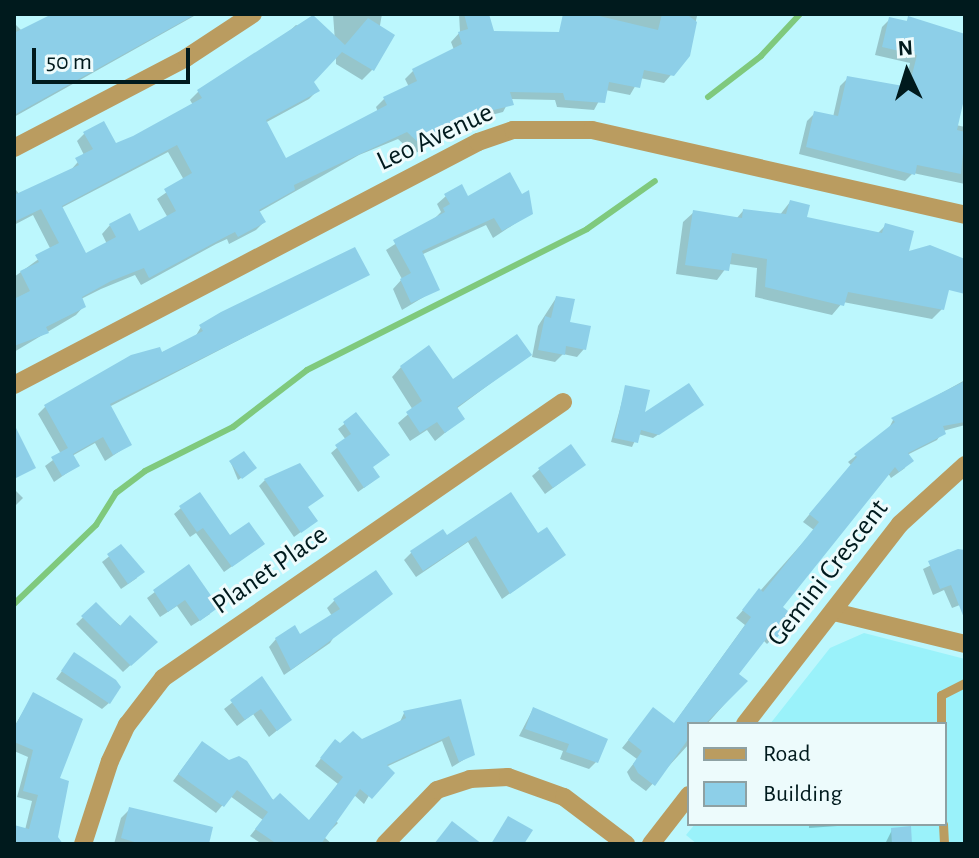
<!DOCTYPE html>
<style>
body{margin:0}
#map{position:relative;width:979px;height:858px;overflow:hidden;background:#bcf7fd;font-family:"Alegreya Sans",sans-serif}
div>[style]{position:absolute}
.built>*{inset:0;background:#9af2fa}
.shadow>*{inset:0;background:#0003}
.stream>*{height:6px;margin:-3px;padding:0 3px;transform-origin:3px;border-radius:3px;background:#7fc97d}
.building>*{inset:0;background:#8dcfe8}
.lane>*{height:9px;margin:-4.5px;padding:0 4.5px;transform-origin:4.5px;border-radius:4.5px;background:#ba9c60}
.street>*{height:18px;margin:-9px;padding:0 9px;transform-origin:9px;border-radius:9px;background:#ba9c60}
span{translate:-50% -50%;white-space:nowrap;text-align:center;line-height:1.15;-webkit-text-stroke:6px #edfbfc;paint-order:stroke}
.street-label{font-size:28px;color:#001a1d}
.frame{position:absolute;inset:0;border:16px solid #001a1d;pointer-events:none}
.legend{position:absolute;left:687px;top:722px;width:260px;height:104px;box-sizing:border-box;background:#edfbfc;border:2px solid #8ea1a3;margin:0;padding:10px 14px;list-style:none;font-size:24px;color:#001a1d}
.legend li{display:flex;align-items:center;gap:16px;height:40px}
.legend b{width:40px;border:2px solid #8ea1a3}
.north{position:absolute;left:867px;top:32px;width:80px;height:80px;-webkit-text-stroke:6px #edfbfc;paint-order:stroke;rotate:356deg;font-size:22px;font-weight:700;line-height:32px;text-align:center;color:#001a1d}
.north::after{content:'';display:block;margin:auto;width:28px;height:36px;background:#001a1d;clip-path:polygon(50% 0,100% 100%,50% 72%,0 100%)}
.scale{position:absolute;left:32px;top:48px;width:158px;height:36px;box-sizing:border-box;border:4px solid #001a1d;border-top:0;padding-left:10px;font-size:24px;line-height:28px;white-space:nowrap;color:#001a1d;-webkit-text-stroke:6px #edfbfc;paint-order:stroke}
</style>
<div id="map">
<div class="built">
<i style="clip-path:polygon(864px 633px,965px 659px,965px 844px,697px 844px,686px 835px,695px 824px,945px 824px,945px 724px,770px 724px,830px 648px)"></i>
</div>
<div class="shadow">
<i style="clip-path:polygon(57px 14px,193px 14px,194px 16px,14px 117px,14px 23px,22px 31px)"></i>
<i style="clip-path:polygon(evenodd,333px 14px,382px 14px,372px 70px,362px 80px,336px 64px,336px 56px,312px 81px,317px 91px,309px 99px,265px 123px,285px 161px,378px 112px,376px 107px,384px 99px,409px 87px,405px 79px,413px 71px,454px 50px,451px 42px,460px 32px,459px 14px,487px 14px,492px 33px,627px 32px,558px 14px,708px 14px,697px 16px,688px 55px,664px 83px,640px 78px,630px 95px,605px 90px,594px 110px,557px 107px,555px 100px,510px 99px,503px 112px,472px 120px,414px 154px,398px 139px,359px 155px,259px 212px,264px 222px,256px 230px,229px 244px,227px 239px,216px 244px,141px 285px,135px 275px,101px 289px,81px 299px,84px 306px,76px 315px,14px 352px,14px 277px,51px 250px,33px 215px,14px 225px,14px 187px,19px 194px,70px 171px,84px 155px,77px 141px,85px 133px,116px 146px,193px 105px,190px 100px,198px 92px,272px 47px,296px 25px,335px 42px,333px 14px,168px 152px,184px 180px,157px 199px,168px 218px,138px 234px,110px 225px,102px 234px,107px 244px,85px 255px,61px 208px,168px 152px)"></i>
<i style="clip-path:polygon(909px 18px,965px 36px,965px 95px,956px 125px,965px 127px,965px 184px,913px 173px,905px 181px,799px 154px,807px 121px,815px 113px,833px 117px,840px 86px,848px 78px,904px 88px,910px 63px,875px 55px,882px 27px,890px 19px,905px 23px)"></i>
<i style="clip-path:polygon(446px 196px,531px 213px,493px 238px,486px 225px,421px 255px,437px 289px,402px 310px,393px 289px,402px 279px,386px 250px,435px 218px,441px 212px,437px 204px)"></i>
<i style="clip-path:polygon(790px 202px,805px 218px,877px 234px,885px 226px,942px 309px,932px 319px,843px 302px,832px 315px,755px 297px,757px 268px,729px 264px,717px 280px,676px 274px,683px 222px,694px 212px,736px 219px,743px 211px,779px 216px)"></i>
<i style="clip-path:polygon(367px 274px,109px 407px,129px 445px,105px 461px,95px 443px,72px 456px,77px 466px,54px 482px,45px 466px,61px 454px,38px 414px,45px 407px,195px 337px,201px 327px)"></i>
<i style="clip-path:polygon(556px 298px,584px 349px,577px 357px,563px 354px,555px 362px,532px 357px,538px 326px)"></i>
<i style="clip-path:polygon(529px 355px,456px 409px,462px 419px,435px 441px,427px 430px,410px 441px,398px 423px,413px 410px,392px 377px,401px 367px,452px 382px)"></i>
<i style="clip-path:polygon(965px 380px,965px 425px,943px 431px,937px 440px,907px 455px,905px 468px,891px 478px,888px 473px,780px 608px,774px 637px,767px 644px,763px 640px,736px 674px,745px 681px,707px 724px,689px 724px,689px 744px,646px 791px,631px 780px,627px 772px,637px 759px,622px 748px,647px 717px,673px 725px,745px 625px,736px 618px,814px 530px,803px 522px,851px 465px,848px 462px,888px 430px,893px 420px)"></i>
<i style="clip-path:polygon(626px 387px,642px 417px,697px 409px,653px 438px,638px 434px,632px 447px,611px 442px)"></i>
<i style="clip-path:polygon(356px 415px,372px 482px,358px 492px,331px 453px,346px 440px,338px 429px)"></i>
<i style="clip-path:polygon(231px 463px,251px 471px,238px 480px)"></i>
<i style="clip-path:polygon(584px 465px,545px 494px,532px 476px,540px 469px)"></i>
<i style="clip-path:polygon(265px 480px,309px 526px,294px 537px,259px 486px)"></i>
<i style="clip-path:polygon(14px 489px,23px 498px,14px 507px)"></i>
<i style="clip-path:polygon(510px 495px,556px 561px,502px 599px,468px 542px,416px 577px,404px 560px,411px 553px,447px 538px)"></i>
<i style="clip-path:polygon(181px 508px,230px 537px,255px 550px,224px 572px,196px 533px,190px 537px,174px 514px)"></i>
<i style="clip-path:polygon(121px 547px,137px 578px,121px 589px,102px 562px)"></i>
<i style="clip-path:polygon(965px 549px,965px 603px,952px 608px,944px 590px,933px 595px,923px 569px)"></i>
<i style="clip-path:polygon(189px 566px,210px 614px,191px 626px,177px 606px,160px 617px,147px 598px)"></i>
<i style="clip-path:polygon(375px 573px,330px 643px,284px 675px,269px 647px,276px 639px,300px 636px,332px 616px,327px 608px,334px 601px)"></i>
<i style="clip-path:polygon(96px 605px,148px 649px,123px 672px,76px 624px)"></i>
<i style="clip-path:polygon(74px 655px,109px 703px,102px 709px,56px 679px)"></i>
<i style="clip-path:polygon(262px 679px,290px 720px,269px 737px,253px 714px,237px 726px,224px 709px)"></i>
<i style="clip-path:polygon(33px 695px,57px 780px,54px 844px,14px 844px,14px 827px,25px 830px,32px 801px,17px 797px,28px 757px,14px 751px,14px 727px)"></i>
<i style="clip-path:polygon(460px 701px,473px 754px,452px 767px,442px 741px,386px 767px,364px 804px,353px 794px,333px 819px,338px 823px,324px 837px,332px 844px,262px 844px,250px 836px,263px 820px,230px 796px,216px 813px,173px 781px,196px 750px,308px 822px,338px 784px,315px 766px,329px 748px,361px 742px,399px 724px,404px 713px)"></i>
<i style="clip-path:polygon(533px 709px,596px 762px,589px 769px,560px 759px,563px 751px,519px 736px)"></i>
<i style="clip-path:polygon(130px 809px,207px 844px,114px 844px,121px 818px)"></i>
<i style="clip-path:polygon(809px 824px,866px 824px,809px 828px)"></i>
<i style="clip-path:polygon(892px 830px,910px 844px,885px 844px)"></i>
</div>
<div class="stream">
<i style="left:708px;top:97px;width:67px;rotate:-37.7deg"></i>
<i style="left:761px;top:56px;width:57px;rotate:-47.1deg"></i>
<i style="left:14px;top:604px;width:114px;rotate:-43.9deg"></i>
<i style="left:96px;top:525px;width:38px;rotate:-58deg"></i>
<i style="left:116px;top:493px;width:36px;rotate:-37deg"></i>
<i style="left:145px;top:471px;width:98px;rotate:-26.6deg"></i>
<i style="left:233px;top:427px;width:93px;rotate:-37.6deg"></i>
<i style="left:307px;top:370px;width:313px;rotate:-26.7deg"></i>
<i style="left:587px;top:229px;width:83px;rotate:-35.2deg"></i>
</div>
<div class="building">
<i style="clip-path:polygon(52px 14px,196px 14px,14px 115px,14px 33px)"></i>
<i style="clip-path:polygon(evenodd,464px 14px,489px 14px,494px 31px,559px 32px,563px 14px,591px 14px,658px 30px,662px 14px,689px 16px,697px 22px,690px 56px,674px 76px,644px 70px,640px 88px,609px 82px,605px 103px,565px 100px,563px 93px,510px 92px,514px 105px,473px 115px,475px 120px,423px 147px,407px 132px,294px 185px,295px 190px,259px 210px,266px 222px,238px 237px,235px 232px,227px 236px,149px 278px,144px 268px,111px 281px,82px 297px,86px 307px,46px 327px,49px 333px,14px 346px,14px 299px,30px 291px,20px 271px,39px 262px,35px 255px,59px 243px,41px 209px,14px 222px,14px 195px,79px 165px,75px 158px,93px 149px,83px 132px,104px 121px,116px 143px,133px 136px,202px 98px,197px 90px,313px 15px,345px 45px,368px 18px,395px 35px,374px 71px,342px 52px,314px 82px,320px 91px,266px 120px,286px 158px,387px 105px,383px 97px,417px 81px,412px 69px,462px 44px,458px 32px,468px 29px,464px 14px,177px 145px,192px 173px,164px 189px,176px 211px,139px 231px,130px 213px,109px 224px,116px 237px,86px 253px,62px 206px,177px 145px)"></i>
<i style="clip-path:polygon(908px 16px,965px 34px,965px 95px,957px 130px,965px 132px,961px 174px,917px 165px,915px 175px,806px 147px,814px 111px,838px 116px,847px 76px,909px 87px,917px 55px,882px 47px,889px 17px,907px 21px)"></i>
<i style="clip-path:polygon(510px 172px,522px 194px,529px 190px,533px 214px,502px 231px,494px 218px,422px 251px,440px 290px,411px 303px,400px 279px,411px 273px,393px 240px,445px 212px,443px 208px,450px 204px,444px 194px,462px 184px,468px 196px)"></i>
<i style="clip-path:polygon(790px 200px,810px 205px,807px 217px,882px 233px,885px 223px,914px 231px,909px 251px,930px 245px,965px 259px,965px 294px,949px 290px,944px 310px,848px 292px,844px 306px,765px 287px,767px 259px,732px 253px,729px 271px,685px 265px,693px 210px,742px 218px,743px 209px,786px 214px)"></i>
<i style="clip-path:polygon(355px 247px,370px 275px,110px 404px,132px 445px,113px 455px,103px 437px,73px 454px,80px 466px,62px 476px,51px 457px,68px 448px,44px 405px,131px 355px,160px 347px,162px 352px,203px 331px,199px 325px,221px 312px)"></i>
<i style="clip-path:polygon(556px 296px,575px 299px,570px 322px,591px 326px,586px 350px,566px 346px,565px 355px,538px 350px,545px 316px,551px 318px)"></i>
<i style="clip-path:polygon(517px 334px,532px 355px,457px 407px,465px 419px,445px 433px,437px 422px,420px 433px,406px 412px,422px 401px,400px 366px,429px 345px,453px 379px)"></i>
<i style="clip-path:polygon(965px 381px,965px 422px,943px 426px,946px 434px,908px 453px,914px 461px,899px 472px,895px 467px,783px 607px,794px 616px,776px 639px,770px 634px,739px 674px,748px 681px,705px 724px,689px 724px,689px 738px,655px 786px,638px 773px,633px 764px,642px 751px,628px 740px,653px 707px,674px 723px,751px 617px,742px 610px,759px 588px,763px 592px,819px 522px,809px 514px,857px 457px,854px 454px,895px 422px,891px 418px)"></i>
<i style="clip-path:polygon(689px 383px,704px 405px,659px 435px,641px 430px,638px 443px,614px 438px,625px 385px,650px 390px,645px 412px)"></i>
<i style="clip-path:polygon(356px 412px,390px 455px,373px 467px,380px 477px,364px 488px,335px 445px,351px 434px,343px 422px)"></i>
<i style="clip-path:polygon(14px 424px,36px 468px,14px 479px)"></i>
<i style="clip-path:polygon(571px 444px,586px 465px,553px 488px,538px 468px)"></i>
<i style="clip-path:polygon(244px 451px,257px 468px,242px 479px,229px 461px)"></i>
<i style="clip-path:polygon(300px 463px,324px 496px,308px 507px,318px 521px,301px 533px,264px 479px)"></i>
<i style="clip-path:polygon(200px 492px,230px 535px,249px 522px,265px 544px,232px 567px,203px 528px,197px 532px,179px 506px)"></i>
<i style="clip-path:polygon(511px 492px,538px 533px,547px 527px,566px 555px,510px 594px,476px 536px,423px 571px,410px 551px,443px 529px,447px 535px)"></i>
<i style="clip-path:polygon(121px 544px,145px 572px,128px 584px,107px 554px)"></i>
<i style="clip-path:polygon(958px 549px,965px 550px,964px 618px,951px 585px,940px 589px,928px 561px)"></i>
<i style="clip-path:polygon(189px 564px,219px 607px,200px 621px,185px 600px,168px 612px,153px 590px)"></i>
<i style="clip-path:polygon(376px 570px,393px 594px,291px 670px,275px 638px,295px 625px,300px 634px,340px 609px,333px 599px)"></i>
<i style="clip-path:polygon(96px 602px,120px 626px,130px 615px,158px 642px,131px 666px,81px 616px)"></i>
<i style="clip-path:polygon(74px 652px,116px 680px,121px 687px,110px 704px,61px 671px)"></i>
<i style="clip-path:polygon(262px 676px,292px 720px,277px 731px,261px 709px,245px 720px,230px 700px)"></i>
<i style="clip-path:polygon(33px 692px,83px 719px,60px 778px,69px 781px,58px 837px,63px 844px,14px 844px,14px 825px,29px 829px,38px 795px,23px 791px,33px 750px,14px 742px,14px 728px)"></i>
<i style="clip-path:polygon(461px 699px,475px 755px,459px 762px,449px 736px,387px 765px,395px 773px,372px 799px,360px 789px,321px 844px,277px 844px,255px 829px,268px 812px,237px 790px,224px 807px,178px 774px,202px 741px,229px 760px,239px 756px,247px 761px,273px 800px,280px 793px,309px 820px,343px 777px,320px 758px,335px 739px,340px 743px,353px 731px,362px 739px,406px 718px,403px 711px)"></i>
<i style="clip-path:polygon(533px 707px,608px 739px,598px 763px,566px 752px,569px 744px,525px 729px)"></i>
<i style="clip-path:polygon(129px 807px,213px 827px,209px 844px,141px 844px,121px 838px)"></i>
<i style="clip-path:polygon(508px 816px,533px 830px,524px 844px,491px 844px)"></i>
<i style="clip-path:polygon(452px 821px,482px 844px,434px 844px)"></i>
<i style="clip-path:polygon(911px 826px,912px 844px,892px 844px,891px 828px)"></i>
</div>
<div class="lane">
<i style="left:941px;top:724px;width:29px;rotate:-90deg"></i>
<i style="left:941px;top:695px;width:27px;rotate:-27deg"></i>
<i style="left:943px;top:824px;width:20px;rotate:87deg"></i>
</div>
<div class="street">
<i style="left:14px;top:148px;width:194px;rotate:-27.6deg"></i>
<i style="left:186px;top:58px;width:80px;rotate:-33.3deg"></i>
<i style="left:14px;top:385px;width:524px;rotate:-27.64deg"></i>
<i style="left:478px;top:142px;width:37px;rotate:-19deg"></i>
<i style="left:513px;top:130px;width:79px"></i>
<i style="left:592px;top:130px;width:383px;rotate:12.8deg"></i>
<i style="left:834px;top:612px;width:135px;rotate:13.7deg"></i>
<i style="left:745px;top:724px;width:253px;rotate:-52.2deg"></i>
<i style="left:900px;top:524px;width:88px;rotate:-42.2deg"></i>
<i style="left:83px;top:844px;width:87px;rotate:-72deg"></i>
<i style="left:110px;top:761px;width:40px;rotate:-65deg"></i>
<i style="left:127px;top:725px;width:59px;rotate:-52.5deg"></i>
<i style="left:163px;top:678px;width:486px;rotate:-34.6deg"></i>
<i style="left:385px;top:844px;width:75px;rotate:-46.1deg"></i>
<i style="left:437px;top:790px;width:35px;rotate:-18deg"></i>
<i style="left:470px;top:779px;width:38px;rotate:-3deg"></i>
<i style="left:508px;top:777px;width:59px;rotate:19.7deg"></i>
<i style="left:564px;top:797px;width:78px;rotate:37.2deg"></i>
<i style="left:651px;top:844px;width:62px;rotate:-52.2deg"></i>
</div>
<div class="street-label">
<span style="left:435px;top:137px;rotate:-25deg">Leo Avenue</span>
<span style="left:270px;top:570px;rotate:-35deg">Planet Place</span>
<span style="left:828px;top:573px;rotate:-52deg">Gemini Crescent</span>
</div>
<div class="frame"></div>
<ul class="legend">
<li><b style="height:10px;background:#ba9c60"></b>Road</li>
<li><b style="height:22px;background:#8dcfe8"></b>Building</li>
</ul>
<div class="north">N</div>
<div class="scale">50 m</div>
</div>
